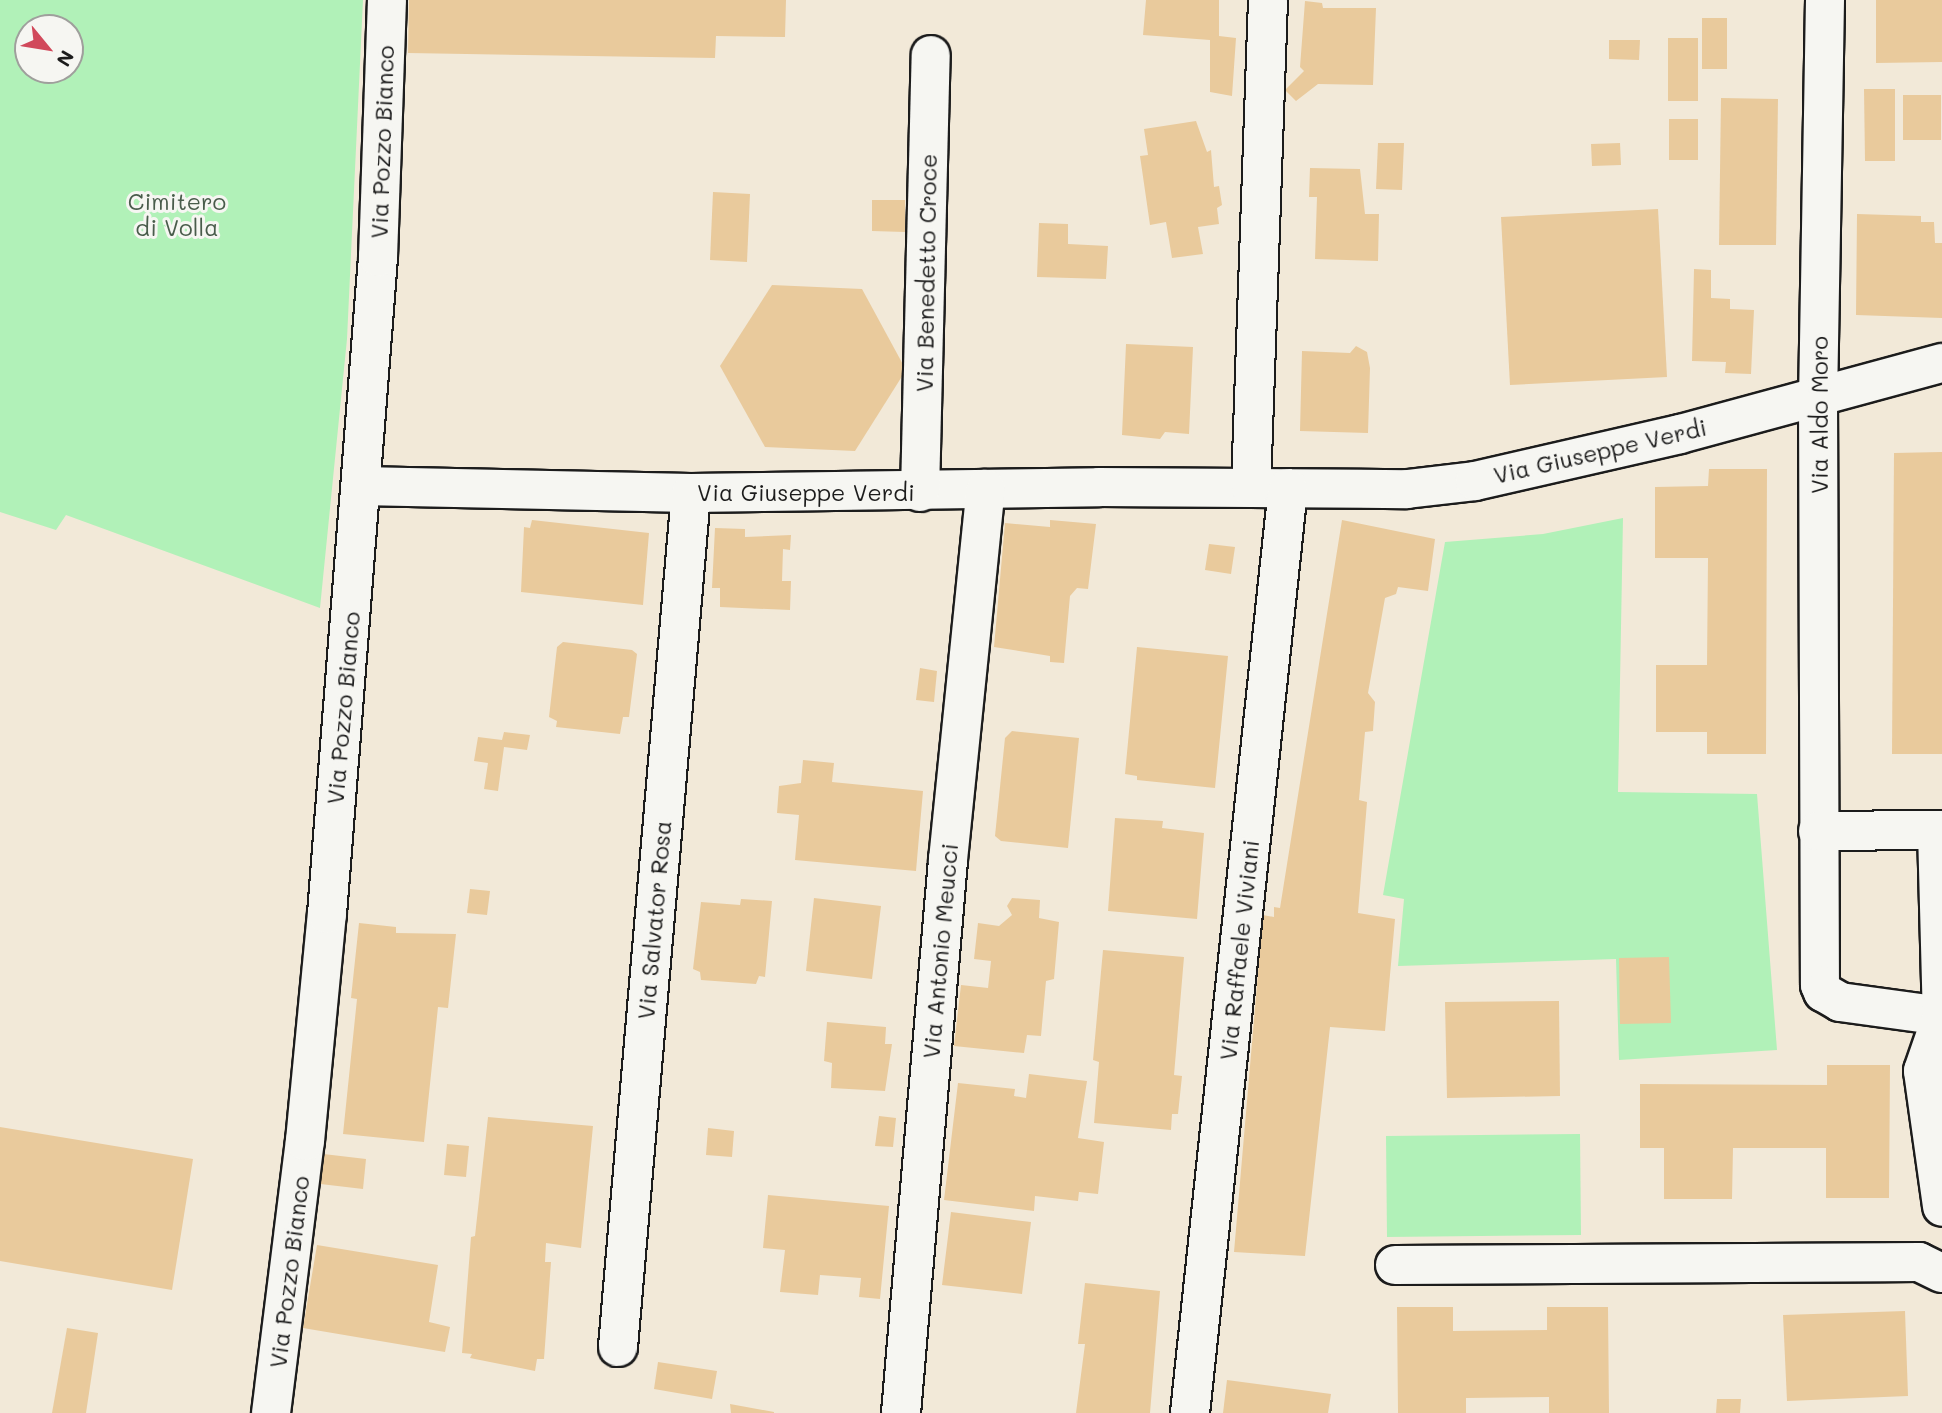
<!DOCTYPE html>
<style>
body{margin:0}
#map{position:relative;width:1942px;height:1413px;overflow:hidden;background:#f2e9d8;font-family:Mali,sans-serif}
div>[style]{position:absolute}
.green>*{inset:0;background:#b1f1b8}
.building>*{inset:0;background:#e9ca9c}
.roads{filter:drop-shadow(2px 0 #1c1c1c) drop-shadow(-2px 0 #1c1c1c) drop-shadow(0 2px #1c1c1c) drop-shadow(0 -2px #1c1c1c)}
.minor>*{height:38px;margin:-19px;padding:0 19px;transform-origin:19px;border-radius:19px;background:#f6f6f2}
span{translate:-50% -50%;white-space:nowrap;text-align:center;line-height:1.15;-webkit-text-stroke:6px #f6f6f2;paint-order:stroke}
.street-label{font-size:23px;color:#1c1c1c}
.park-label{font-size:23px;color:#495c4b}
.north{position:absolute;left:14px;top:14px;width:70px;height:70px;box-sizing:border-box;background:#f6f6f2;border:2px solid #9f9f9c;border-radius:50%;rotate:120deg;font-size:19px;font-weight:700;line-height:28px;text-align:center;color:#1c1c1c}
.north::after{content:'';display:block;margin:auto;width:24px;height:32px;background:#d1495b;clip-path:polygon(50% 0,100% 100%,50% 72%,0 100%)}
</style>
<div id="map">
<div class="green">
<i style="clip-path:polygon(evenodd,0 0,363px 0,347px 339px,320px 608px,66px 515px,56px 530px,0 512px,0 0,70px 28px,70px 70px,28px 70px,28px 28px,70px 28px)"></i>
<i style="clip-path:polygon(1623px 518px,1618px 792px,1757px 794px,1777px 1050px,1619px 1060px,1616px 959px,1398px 966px,1404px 899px,1383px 895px,1445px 542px,1543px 534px)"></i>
<i style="clip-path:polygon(1580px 1134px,1581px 1235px,1387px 1237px,1386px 1136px)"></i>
</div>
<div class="building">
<i style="clip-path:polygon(409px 0,786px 0,785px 37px,716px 36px,715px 58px,408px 53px)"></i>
<i style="clip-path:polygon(1146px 0,1219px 0,1219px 36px,1236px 38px,1232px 96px,1210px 92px,1210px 40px,1143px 35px)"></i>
<i style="clip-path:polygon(1876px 0,1942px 0,1942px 62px,1876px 63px)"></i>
<i style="clip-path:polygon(1305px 1px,1322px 3px,1323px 8px,1376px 8px,1373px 85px,1318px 84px,1296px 101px,1285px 90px,1304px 71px,1300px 67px)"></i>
<i style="clip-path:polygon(1702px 18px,1727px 18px,1727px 69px,1702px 69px)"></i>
<i style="clip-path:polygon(1668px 38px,1698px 38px,1698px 101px,1668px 101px)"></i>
<i style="clip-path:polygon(1609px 40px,1640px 40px,1639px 60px,1609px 59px)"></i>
<i style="clip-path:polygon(1864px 89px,1895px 89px,1895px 161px,1865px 161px)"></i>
<i style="clip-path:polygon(1903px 95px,1941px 95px,1941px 140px,1903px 140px)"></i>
<i style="clip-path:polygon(1721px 98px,1778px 99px,1776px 245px,1719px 245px)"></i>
<i style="clip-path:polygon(1669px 119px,1698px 119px,1698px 160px,1669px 160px)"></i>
<i style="clip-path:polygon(1196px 121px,1207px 152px,1211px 150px,1214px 187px,1219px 186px,1222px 205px,1217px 208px,1219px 224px,1198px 227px,1203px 254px,1172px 258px,1166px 222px,1150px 225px,1140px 156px,1148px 155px,1144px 129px)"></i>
<i style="clip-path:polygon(1378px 143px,1404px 143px,1402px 190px,1376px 189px)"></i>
<i style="clip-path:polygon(1620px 143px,1621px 165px,1592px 166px,1591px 144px)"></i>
<i style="clip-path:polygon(1310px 168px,1360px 169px,1365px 214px,1379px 214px,1378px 261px,1315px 259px,1317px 197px,1309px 197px)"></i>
<i style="clip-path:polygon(713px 192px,750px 194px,747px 262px,710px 260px)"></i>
<i style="clip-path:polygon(872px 200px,905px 200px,905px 232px,872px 231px)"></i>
<i style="clip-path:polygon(1658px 209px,1667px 377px,1510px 385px,1501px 217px)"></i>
<i style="clip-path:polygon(1857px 214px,1921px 216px,1921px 222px,1934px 222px,1935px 243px,1942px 243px,1942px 318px,1856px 315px)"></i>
<i style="clip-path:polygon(1039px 223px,1068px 224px,1068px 244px,1108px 246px,1106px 279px,1037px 277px)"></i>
<i style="clip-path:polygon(1694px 269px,1711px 270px,1711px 298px,1730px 299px,1730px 309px,1754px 310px,1751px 374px,1725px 373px,1726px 362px,1692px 361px)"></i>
<i style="clip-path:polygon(772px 285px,862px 289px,906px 370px,855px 451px,765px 447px,720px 366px)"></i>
<i style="clip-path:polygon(1126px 344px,1193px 347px,1189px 434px,1165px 432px,1160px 439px,1122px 435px)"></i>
<i style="clip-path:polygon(1356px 346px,1367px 352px,1370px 368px,1368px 433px,1300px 431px,1302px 351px,1350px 353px)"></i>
<i style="clip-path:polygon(1942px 452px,1942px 754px,1892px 754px,1894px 453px)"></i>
<i style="clip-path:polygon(1709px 469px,1767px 469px,1766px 754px,1707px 754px,1707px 732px,1656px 732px,1656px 665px,1707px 665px,1708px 558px,1655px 558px,1655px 487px,1708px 486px)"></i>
<i style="clip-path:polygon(532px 520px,649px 533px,643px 605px,521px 592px,524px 527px,530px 528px)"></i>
<i style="clip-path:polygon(1050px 520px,1096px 524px,1088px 589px,1077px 588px,1070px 596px,1064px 663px,1050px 662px,1050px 656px,994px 647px,1005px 523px,1050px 527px)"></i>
<i style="clip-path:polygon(1342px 520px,1435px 539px,1428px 591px,1398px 587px,1396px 594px,1385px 598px,1368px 693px,1375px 702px,1373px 731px,1365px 732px,1359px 800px,1367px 802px,1358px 913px,1395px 919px,1385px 1031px,1330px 1027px,1305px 1256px,1234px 1252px,1263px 915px,1274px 917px,1274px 907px,1280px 908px)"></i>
<i style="clip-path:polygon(715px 528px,745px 529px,745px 537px,791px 535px,790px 550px,783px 549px,782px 581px,791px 581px,790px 610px,720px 607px,720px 588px,712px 588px)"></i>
<i style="clip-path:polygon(1209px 544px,1235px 547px,1231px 574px,1205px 570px)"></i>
<i style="clip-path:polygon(563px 642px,632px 650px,637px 654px,629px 717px,623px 717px,620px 734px,556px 727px,557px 721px,549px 717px,557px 647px)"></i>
<i style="clip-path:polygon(1137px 647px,1228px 656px,1215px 788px,1137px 780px,1137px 776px,1125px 774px)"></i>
<i style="clip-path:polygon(920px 668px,937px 671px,934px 702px,916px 700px)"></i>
<i style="clip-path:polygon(1012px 731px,1079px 738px,1068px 848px,1001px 841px,995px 836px,1005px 738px)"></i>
<i style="clip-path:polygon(504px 732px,530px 735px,527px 750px,504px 747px,498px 791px,484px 789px,488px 763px,474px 761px,478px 737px,502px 740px)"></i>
<i style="clip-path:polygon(803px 760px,834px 763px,832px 782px,923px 791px,916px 871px,795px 860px,799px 815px,777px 813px,779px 786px,801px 783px)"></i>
<i style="clip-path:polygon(1115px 818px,1163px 821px,1162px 828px,1204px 833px,1197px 919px,1108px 911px)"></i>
<i style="clip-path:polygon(470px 889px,490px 891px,487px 915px,467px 913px)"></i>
<i style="clip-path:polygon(814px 898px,881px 906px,872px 979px,806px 971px)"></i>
<i style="clip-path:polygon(1012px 898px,1040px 900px,1039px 918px,1059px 922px,1054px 979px,1046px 981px,1041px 1036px,1027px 1035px,1024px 1053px,954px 1046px,961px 985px,988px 988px,991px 961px,974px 959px,978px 923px,999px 926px,1012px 915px,1007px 906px)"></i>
<i style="clip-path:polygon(741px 899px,772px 901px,765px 977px,759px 976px,756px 984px,701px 980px,700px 972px,693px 969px,701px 902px,740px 905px)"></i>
<i style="clip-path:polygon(359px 923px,396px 927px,396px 933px,456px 934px,448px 1008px,438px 1007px,424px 1142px,343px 1134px,357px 999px,351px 998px)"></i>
<i style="clip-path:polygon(1103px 950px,1184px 957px,1174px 1075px,1182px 1076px,1178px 1114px,1172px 1114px,1171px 1130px,1094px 1123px,1099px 1062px,1093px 1060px)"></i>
<i style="clip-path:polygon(1669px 957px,1671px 1023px,1620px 1024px,1619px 958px)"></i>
<i style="clip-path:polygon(1559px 1001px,1560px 1096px,1447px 1098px,1445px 1002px)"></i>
<i style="clip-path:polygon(827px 1022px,886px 1027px,885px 1044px,892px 1044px,885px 1091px,831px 1088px,832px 1063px,824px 1061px)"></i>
<i style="clip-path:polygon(1827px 1065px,1890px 1065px,1889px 1198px,1826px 1198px,1826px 1148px,1733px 1148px,1732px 1199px,1664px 1199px,1664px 1148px,1640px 1148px,1640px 1084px,1827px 1085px)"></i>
<i style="clip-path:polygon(1029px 1074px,1087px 1081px,1078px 1138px,1104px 1142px,1098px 1194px,1079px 1192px,1078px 1201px,1035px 1196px,1034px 1211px,944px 1200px,958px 1083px,1015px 1089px,1014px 1096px,1026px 1098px)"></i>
<i style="clip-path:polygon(879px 1116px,896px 1118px,893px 1147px,875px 1146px)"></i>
<i style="clip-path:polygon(488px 1117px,593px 1126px,581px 1248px,546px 1243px,545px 1262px,551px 1262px,544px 1359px,537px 1359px,535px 1371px,470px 1358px,472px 1354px,462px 1353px,471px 1237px,475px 1236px)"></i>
<i style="clip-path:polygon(0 1127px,193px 1159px,172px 1290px,0 1261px)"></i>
<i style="clip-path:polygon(708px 1128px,734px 1131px,732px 1157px,706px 1155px)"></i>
<i style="clip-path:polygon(447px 1144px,469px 1146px,466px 1177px,444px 1175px)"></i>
<i style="clip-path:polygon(315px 1153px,366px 1159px,363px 1189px,312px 1183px)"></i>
<i style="clip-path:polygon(768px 1195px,889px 1206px,880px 1299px,859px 1297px,861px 1278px,820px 1275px,818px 1295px,780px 1292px,785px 1250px,763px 1248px)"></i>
<i style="clip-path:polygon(951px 1212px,1031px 1222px,1022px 1294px,942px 1285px)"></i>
<i style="clip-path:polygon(317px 1245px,438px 1265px,429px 1322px,450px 1327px,445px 1352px,303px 1328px)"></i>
<i style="clip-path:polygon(1085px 1283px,1160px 1291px,1150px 1413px,1076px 1413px,1085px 1344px,1078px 1344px)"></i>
<i style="clip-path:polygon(1397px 1307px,1453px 1307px,1453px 1331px,1547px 1330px,1547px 1307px,1608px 1307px,1609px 1413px,1549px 1413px,1549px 1397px,1466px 1398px,1466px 1413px,1398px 1413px)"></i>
<i style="clip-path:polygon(1905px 1311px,1908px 1396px,1787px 1401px,1783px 1315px)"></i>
<i style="clip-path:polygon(67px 1328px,98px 1333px,86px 1413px,52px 1413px)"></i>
<i style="clip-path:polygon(658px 1362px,717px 1371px,712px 1399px,654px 1389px)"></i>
<i style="clip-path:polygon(1227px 1380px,1331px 1394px,1328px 1413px,1223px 1413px)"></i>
<i style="clip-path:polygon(1717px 1399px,1741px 1399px,1740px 1413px,1716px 1413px)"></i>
<i style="clip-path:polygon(730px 1404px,774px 1412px,774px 1413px,731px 1413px)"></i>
</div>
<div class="roads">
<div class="minor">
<i style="left:1825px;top:0;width:396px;rotate:91deg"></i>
<i style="left:1818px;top:396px;width:589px;rotate:89.81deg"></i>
<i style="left:1820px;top:985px;width:8px;rotate:67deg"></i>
<i style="left:1823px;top:992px;width:20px;rotate:30deg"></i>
<i style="left:1840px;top:1002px;width:103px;rotate:7.8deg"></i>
<i style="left:361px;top:486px;width:330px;rotate:1.2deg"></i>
<i style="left:691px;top:493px;width:408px;rotate:-0.8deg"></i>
<i style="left:1099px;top:487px;width:308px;rotate:0.4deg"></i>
<i style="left:1407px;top:489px;width:68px;rotate:-6.7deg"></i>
<i style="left:1475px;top:481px;width:210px;rotate:-12.9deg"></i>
<i style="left:1680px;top:434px;width:271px;rotate:-15.2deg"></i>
<i style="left:1251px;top:487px;width:487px;rotate:-88deg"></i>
<i style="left:920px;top:492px;width:437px;rotate:-88.6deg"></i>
<i style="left:1937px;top:830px;width:186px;rotate:88.5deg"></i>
<i style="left:1818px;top:831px;width:124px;rotate:-0.5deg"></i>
<i style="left:1942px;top:1016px;width:58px;rotate:109.1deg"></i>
<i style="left:1923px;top:1071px;width:137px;rotate:82deg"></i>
<i style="left:1395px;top:1265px;width:524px;rotate:-0.33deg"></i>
<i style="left:1919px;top:1262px;width:25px;rotate:26deg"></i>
<i style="left:618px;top:1347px;width:857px;rotate:-85.11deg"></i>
<i style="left:271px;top:1413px;width:274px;rotate:-82.9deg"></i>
<i style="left:305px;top:1141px;width:228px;rotate:-84.5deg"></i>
<i style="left:327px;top:914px;width:659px;rotate:-85.56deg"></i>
<i style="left:378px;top:257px;width:257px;rotate:-88deg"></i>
<i style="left:901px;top:1413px;width:555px;rotate:-85.14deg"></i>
<i style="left:948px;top:860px;width:373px;rotate:-84.2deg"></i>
<i style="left:1190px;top:1413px;width:930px;rotate:-83.95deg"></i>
</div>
</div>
<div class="street-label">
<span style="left:382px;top:142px;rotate:-88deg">Via Pozzo Bianco</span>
<span style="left:926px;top:273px;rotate:-89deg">Via Benedetto Croce</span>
<span style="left:1819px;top:415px;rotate:-90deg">Via Aldo Moro</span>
<span style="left:1600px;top:451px;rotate:-13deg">Via Giuseppe Verdi</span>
<span style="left:806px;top:492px">Via Giuseppe Verdi</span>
<span style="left:343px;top:708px;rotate:-85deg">Via Pozzo Bianco</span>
<span style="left:654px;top:920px;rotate:-85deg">Via Salvator Rosa</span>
<span style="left:1239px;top:950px;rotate:-84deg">Via Raffaele Viviani</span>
<span style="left:940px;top:951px;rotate:-85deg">Via Antonio Meucci</span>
<span style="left:289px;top:1272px;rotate:-83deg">Via Pozzo Bianco</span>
</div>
<div class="park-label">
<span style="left:177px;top:214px">Cimitero<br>di Volla</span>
</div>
<div class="north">N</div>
</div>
